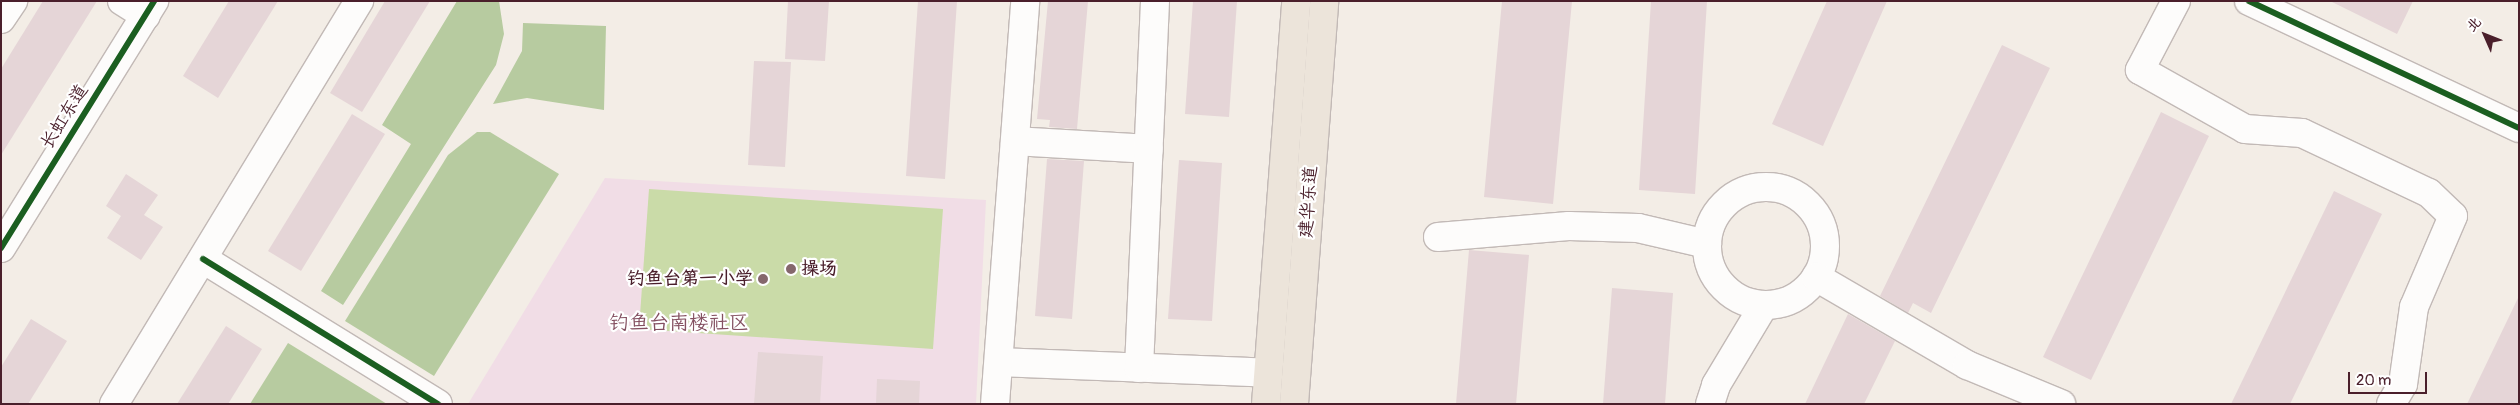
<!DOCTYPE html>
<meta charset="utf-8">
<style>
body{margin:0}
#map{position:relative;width:2520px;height:405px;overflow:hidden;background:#f3ede6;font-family:Pangolin,"LXGW WenKai TC",sans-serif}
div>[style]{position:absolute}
.built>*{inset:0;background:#f1dde6}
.green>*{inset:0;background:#cadba8}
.forest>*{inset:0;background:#b7cba0}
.building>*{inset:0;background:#e5d5d7}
.roads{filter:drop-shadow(1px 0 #c2b9b6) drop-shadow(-1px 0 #c2b9b6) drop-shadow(0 1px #c2b9b6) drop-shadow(0 -1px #c2b9b6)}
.minor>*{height:28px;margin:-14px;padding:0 14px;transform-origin:14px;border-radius:14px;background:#fdfcfb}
.minor>.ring{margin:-14px;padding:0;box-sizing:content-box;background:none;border:28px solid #fdfcfb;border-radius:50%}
.major>*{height:28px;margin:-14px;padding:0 14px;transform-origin:14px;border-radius:14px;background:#ece4da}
.cycleway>*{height:6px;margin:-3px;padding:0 3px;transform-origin:3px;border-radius:3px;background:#1b5e20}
.dots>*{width:14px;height:14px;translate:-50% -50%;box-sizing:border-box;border:2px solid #fff;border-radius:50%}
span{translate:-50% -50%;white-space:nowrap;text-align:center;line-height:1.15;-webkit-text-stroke:4.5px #fff;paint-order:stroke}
.street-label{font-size:18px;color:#4a1f2b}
.poi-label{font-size:18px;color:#4a1f2b;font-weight:700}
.left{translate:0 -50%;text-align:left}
.right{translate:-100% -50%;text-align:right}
.quarter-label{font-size:20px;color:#845061}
.frame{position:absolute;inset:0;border:2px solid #4a1f2b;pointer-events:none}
.north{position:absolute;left:2460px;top:10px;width:50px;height:50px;-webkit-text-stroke:4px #fff;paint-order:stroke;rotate:314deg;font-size:14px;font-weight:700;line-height:20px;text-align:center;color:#4a1f2b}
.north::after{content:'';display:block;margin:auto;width:18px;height:22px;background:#4a1f2b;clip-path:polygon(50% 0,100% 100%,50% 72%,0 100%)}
.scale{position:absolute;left:2348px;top:372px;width:79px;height:22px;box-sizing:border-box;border:2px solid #4a1f2b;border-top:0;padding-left:6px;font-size:15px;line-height:18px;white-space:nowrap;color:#4a1f2b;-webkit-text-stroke:4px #fff;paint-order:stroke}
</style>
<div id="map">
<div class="built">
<i style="clip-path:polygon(605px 178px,986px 200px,976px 404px,468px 404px)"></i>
</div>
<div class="green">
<i style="clip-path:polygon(649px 189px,943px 209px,933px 349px,639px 329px)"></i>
</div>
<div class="forest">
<i style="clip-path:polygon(457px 1px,499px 1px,504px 34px,496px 65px,343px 305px,321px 291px,411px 144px,382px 125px)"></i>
<i style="clip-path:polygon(523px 23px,606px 26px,604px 110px,527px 98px,493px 104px,522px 51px)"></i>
<i style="clip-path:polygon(477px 132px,490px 132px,559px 174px,434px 376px,345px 321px,448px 155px)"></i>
<i style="clip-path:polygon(288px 343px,387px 404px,250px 404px)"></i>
</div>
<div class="building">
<i style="clip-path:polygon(43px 1px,97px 1px,1px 155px,1px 69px)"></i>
<i style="clip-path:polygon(229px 1px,278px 1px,218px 98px,183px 76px)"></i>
<i style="clip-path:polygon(385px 1px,430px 1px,362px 112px,330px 93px)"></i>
<i style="clip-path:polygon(788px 1px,829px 1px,825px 61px,785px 59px)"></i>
<i style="clip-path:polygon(918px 1px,957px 1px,945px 179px,906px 176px)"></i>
<i style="clip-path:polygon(1048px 1px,1088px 1px,1077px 129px,1049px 127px,1050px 120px,1037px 119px)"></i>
<i style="clip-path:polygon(1193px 1px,1237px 1px,1229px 117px,1185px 114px)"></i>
<i style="clip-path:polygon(1502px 1px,1572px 1px,1553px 204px,1484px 197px)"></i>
<i style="clip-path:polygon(1651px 1px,1707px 1px,1695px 194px,1639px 190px)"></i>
<i style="clip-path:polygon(1827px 1px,1887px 1px,1823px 146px,1772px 124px)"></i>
<i style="clip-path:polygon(2330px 1px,2413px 1px,2397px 34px)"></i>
<i style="clip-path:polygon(2002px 45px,2050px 68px,1931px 313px,1913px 303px,1908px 313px,1880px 296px)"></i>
<i style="clip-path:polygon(754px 61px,791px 62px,785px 167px,748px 165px)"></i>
<i style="clip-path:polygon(2161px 112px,2209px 136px,2091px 380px,2043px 357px)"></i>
<i style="clip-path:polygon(352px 114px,385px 134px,301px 271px,268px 251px)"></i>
<i style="clip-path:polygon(1047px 159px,1084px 161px,1072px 319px,1035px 316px)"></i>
<i style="clip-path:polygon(1179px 160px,1222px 163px,1212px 321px,1168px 319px)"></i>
<i style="clip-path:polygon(126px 174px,158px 195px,144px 215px,163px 227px,141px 260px,107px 238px,121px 216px,106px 206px)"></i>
<i style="clip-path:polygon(2334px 191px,2382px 214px,2290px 404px,2231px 404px)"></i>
<i style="clip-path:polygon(1469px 250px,1529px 255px,1516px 404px,1456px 404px)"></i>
<i style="clip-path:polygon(1612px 288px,1673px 293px,1665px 404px,1603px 404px)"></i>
<i style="clip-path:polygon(2519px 296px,2519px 404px,2467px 404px)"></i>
<i style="clip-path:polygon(1848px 314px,1895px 341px,1864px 404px,1805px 404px)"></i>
<i style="clip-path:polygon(31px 319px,67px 341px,28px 404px,1px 404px,1px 367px)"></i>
<i style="clip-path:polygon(226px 326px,262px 349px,228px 404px,177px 404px)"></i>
<i style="clip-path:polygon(758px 352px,823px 356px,820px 404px,754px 404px)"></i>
<i style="clip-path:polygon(877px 379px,920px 381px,919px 404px,876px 404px)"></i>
</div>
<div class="roads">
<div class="minor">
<i style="left:122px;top:1px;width:28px;rotate:32deg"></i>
<i style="left:2176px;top:1px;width:78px;rotate:117.6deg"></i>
<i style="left:2140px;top:70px;width:120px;rotate:29.3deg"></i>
<i style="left:2245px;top:129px;width:57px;rotate:4deg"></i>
<i style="left:2302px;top:133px;width:140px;rotate:25.3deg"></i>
<i style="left:2429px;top:193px;width:33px;rotate:44deg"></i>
<i style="left:2453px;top:216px;width:99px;rotate:113.2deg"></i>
<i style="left:2414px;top:307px;width:78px;rotate:98.1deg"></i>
<i style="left:2403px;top:384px;width:23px;rotate:121deg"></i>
<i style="left:2249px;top:1px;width:298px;rotate:25.2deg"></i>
<i style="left:1px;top:19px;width:22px;rotate:-56deg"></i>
<i style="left:1015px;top:141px;width:134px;rotate:3.4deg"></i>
<i class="ring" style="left:1707px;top:187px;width:90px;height:90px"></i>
<i style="left:1438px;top:237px;width:131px;rotate:-4.8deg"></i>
<i style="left:1569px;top:226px;width:69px;rotate:1.7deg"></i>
<i style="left:1638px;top:228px;width:71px;rotate:13.1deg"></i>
<i style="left:1px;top:248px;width:291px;rotate:-58.2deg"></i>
<i style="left:203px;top:259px;width:276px;rotate:31.7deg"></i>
<i style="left:1816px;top:277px;width:175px;rotate:30.2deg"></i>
<i style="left:1967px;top:365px;width:102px;rotate:22.5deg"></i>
<i style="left:999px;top:362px;width:269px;rotate:2.3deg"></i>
<i style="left:1139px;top:368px;width:367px;rotate:-87.5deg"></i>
<i style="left:114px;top:404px;width:472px;rotate:-58.7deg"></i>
<i style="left:995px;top:404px;width:404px;rotate:-85.7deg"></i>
<i style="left:1710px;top:404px;width:20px;rotate:-72deg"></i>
<i style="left:1716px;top:385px;width:93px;rotate:-59deg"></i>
</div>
<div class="major">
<i style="left:1266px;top:404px;width:404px;rotate:-85.7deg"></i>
<i style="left:1294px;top:404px;width:404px;rotate:-85.7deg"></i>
</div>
</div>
<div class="cycleway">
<i style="left:2249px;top:1px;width:298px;rotate:25.2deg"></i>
<i style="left:1px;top:248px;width:291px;rotate:-58.2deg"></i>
<i style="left:203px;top:259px;width:276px;rotate:31.7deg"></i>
</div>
<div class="dots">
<i style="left:791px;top:269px;background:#85676c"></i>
<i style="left:763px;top:279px;background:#85676c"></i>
</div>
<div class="street-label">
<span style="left:65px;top:117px;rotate:-58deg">长虹东道</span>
<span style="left:1309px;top:202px;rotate:-86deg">建华东道</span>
</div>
<div class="poi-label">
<span class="left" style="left:801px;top:269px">操场</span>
<span class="right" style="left:753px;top:279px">钓鱼台第一小学</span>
</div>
<div class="quarter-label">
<span style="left:679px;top:322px">钓鱼台南楼社区</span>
</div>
<div class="frame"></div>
<div class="north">北</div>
<div class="scale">20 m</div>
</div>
